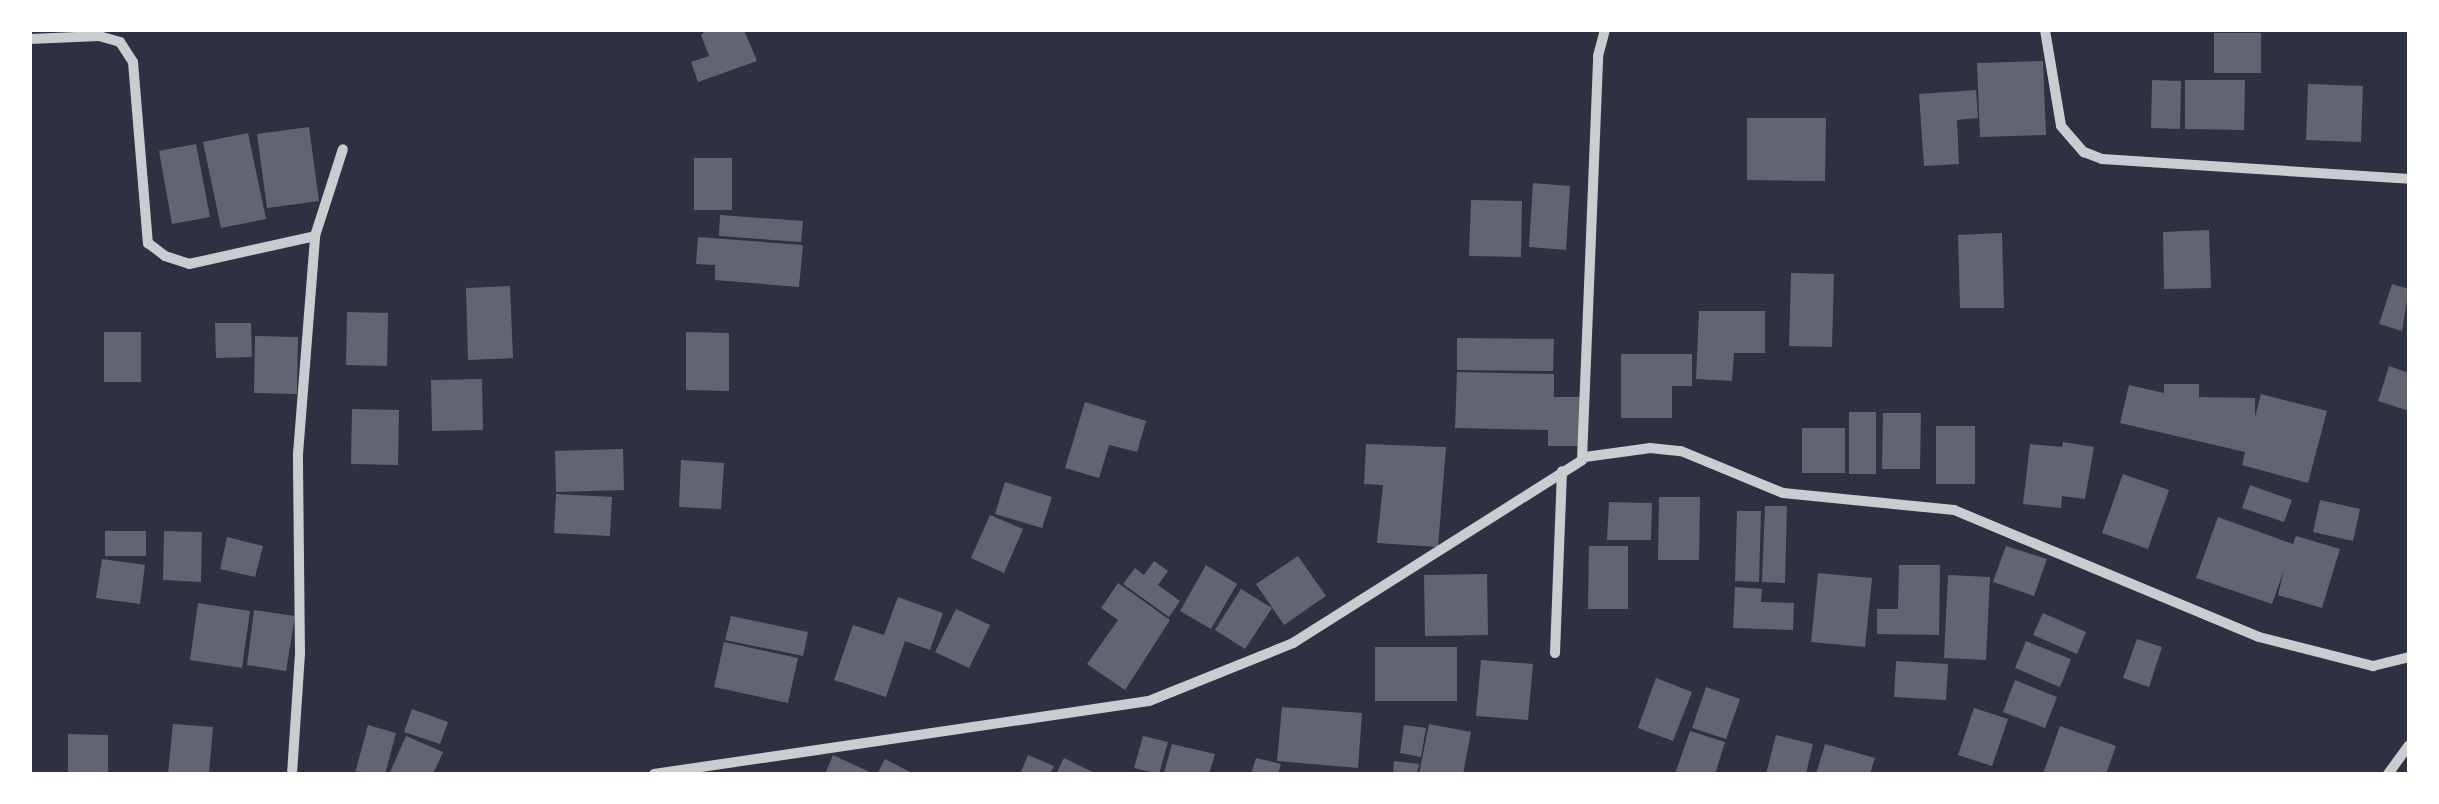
<!DOCTYPE html>
<style>
body{margin:0}
#map{position:relative;width:2439px;height:804px;overflow:hidden;background:#2d3142;font-family:"Roboto Serif",serif}
div>[style]{position:absolute}
.building>*{inset:0;background:#626471}
.minor>*{height:10px;margin:-5px;padding:0 5px;transform-origin:5px;border-radius:5px;background:#caccd0}
span{translate:-50% -50%;white-space:nowrap;text-align:center;line-height:1.15;-webkit-text-stroke:8px #fff;paint-order:stroke}
.frame{position:absolute;inset:0;border:32px solid #fff;pointer-events:none}
</style>
<div id="map">
<div class="building">
<i style="clip-path:polygon(706px 30px,744px 30px,757px 61px,698px 82px,691px 62px,709px 56px,701px 35px)"></i>
<i style="clip-path:polygon(2214px 33px,2261px 33px,2261px 73px,2214px 73px)"></i>
<i style="clip-path:polygon(2043px 61px,2046px 135px,1980px 137px,1977px 63px)"></i>
<i style="clip-path:polygon(2152px 80px,2181px 81px,2180px 129px,2151px 128px)"></i>
<i style="clip-path:polygon(2185px 80px,2245px 80px,2244px 130px,2185px 129px)"></i>
<i style="clip-path:polygon(2308px 84px,2363px 86px,2361px 142px,2306px 140px)"></i>
<i style="clip-path:polygon(1976px 90px,1978px 118px,1957px 120px,1959px 164px,1924px 166px,1919px 94px)"></i>
<i style="clip-path:polygon(1747px 118px,1826px 118px,1825px 181px,1747px 180px)"></i>
<i style="clip-path:polygon(309px 127px,319px 201px,267px 208px,257px 134px)"></i>
<i style="clip-path:polygon(248px 133px,266px 219px,221px 228px,203px 142px)"></i>
<i style="clip-path:polygon(196px 144px,210px 217px,172px 224px,159px 151px)"></i>
<i style="clip-path:polygon(694px 158px,732px 158px,732px 210px,694px 210px)"></i>
<i style="clip-path:polygon(1533px 183px,1570px 186px,1566px 250px,1529px 247px)"></i>
<i style="clip-path:polygon(1471px 200px,1522px 201px,1521px 257px,1469px 256px)"></i>
<i style="clip-path:polygon(720px 215px,803px 221px,801px 242px,719px 236px)"></i>
<i style="clip-path:polygon(2209px 230px,2211px 288px,2164px 289px,2163px 232px)"></i>
<i style="clip-path:polygon(2002px 233px,2004px 308px,1960px 308px,1958px 235px)"></i>
<i style="clip-path:polygon(698px 237px,803px 245px,799px 287px,715px 280px,715px 265px,696px 264px)"></i>
<i style="clip-path:polygon(1791px 273px,1834px 274px,1832px 347px,1789px 346px)"></i>
<i style="clip-path:polygon(2392px 284px,2409px 289px,2402px 331px,2379px 324px)"></i>
<i style="clip-path:polygon(510px 286px,513px 358px,468px 360px,466px 288px)"></i>
<i style="clip-path:polygon(1699px 311px,1765px 311px,1765px 353px,1734px 353px,1732px 381px,1696px 379px)"></i>
<i style="clip-path:polygon(347px 312px,388px 313px,387px 366px,346px 365px)"></i>
<i style="clip-path:polygon(215px 323px,251px 323px,252px 357px,216px 358px)"></i>
<i style="clip-path:polygon(104px 332px,141px 332px,141px 382px,104px 382px)"></i>
<i style="clip-path:polygon(686px 332px,729px 333px,729px 391px,686px 390px)"></i>
<i style="clip-path:polygon(255px 336px,298px 337px,297px 394px,254px 393px)"></i>
<i style="clip-path:polygon(1457px 338px,1554px 339px,1553px 371px,1457px 370px)"></i>
<i style="clip-path:polygon(1621px 354px,1692px 354px,1692px 386px,1672px 386px,1672px 418px,1621px 418px)"></i>
<i style="clip-path:polygon(2389px 366px,2409px 373px,2409px 411px,2378px 401px)"></i>
<i style="clip-path:polygon(1457px 372px,1554px 374px,1554px 397px,1583px 397px,1583px 446px,1548px 446px,1548px 430px,1455px 428px)"></i>
<i style="clip-path:polygon(482px 379px,483px 430px,432px 431px,431px 380px)"></i>
<i style="clip-path:polygon(2164px 384px,2199px 384px,2199px 397px,2255px 398px,2255px 417px,2261px 394px,2327px 411px,2308px 483px,2242px 465px,2245px 452px,2120px 423px,2129px 385px,2164px 393px)"></i>
<i style="clip-path:polygon(1085px 402px,1146px 421px,1137px 452px,1109px 445px,1099px 478px,1065px 468px)"></i>
<i style="clip-path:polygon(352px 409px,399px 410px,398px 465px,351px 464px)"></i>
<i style="clip-path:polygon(1849px 412px,1876px 412px,1876px 474px,1849px 474px)"></i>
<i style="clip-path:polygon(1883px 413px,1921px 413px,1920px 469px,1882px 469px)"></i>
<i style="clip-path:polygon(1936px 426px,1975px 426px,1975px 484px,1936px 484px)"></i>
<i style="clip-path:polygon(1802px 428px,1845px 428px,1845px 473px,1802px 473px)"></i>
<i style="clip-path:polygon(2063px 442px,2094px 447px,2085px 499px,2062px 496px,2061px 508px,2023px 504px,2030px 444px,2062px 447px)"></i>
<i style="clip-path:polygon(1366px 444px,1446px 447px,1438px 547px,1377px 543px,1383px 485px,1364px 484px)"></i>
<i style="clip-path:polygon(623px 449px,624px 490px,556px 492px,555px 451px)"></i>
<i style="clip-path:polygon(681px 460px,724px 463px,721px 509px,679px 507px)"></i>
<i style="clip-path:polygon(2123px 474px,2169px 490px,2148px 549px,2102px 533px)"></i>
<i style="clip-path:polygon(1005px 482px,1052px 497px,1042px 528px,995px 514px)"></i>
<i style="clip-path:polygon(2250px 485px,2292px 500px,2284px 522px,2242px 508px)"></i>
<i style="clip-path:polygon(556px 494px,612px 497px,610px 536px,554px 533px)"></i>
<i style="clip-path:polygon(1659px 497px,1700px 497px,1699px 560px,1658px 560px)"></i>
<i style="clip-path:polygon(2320px 500px,2360px 509px,2353px 541px,2313px 532px)"></i>
<i style="clip-path:polygon(1609px 502px,1652px 503px,1651px 540px,1607px 540px)"></i>
<i style="clip-path:polygon(1765px 506px,1787px 506px,1785px 583px,1762px 582px)"></i>
<i style="clip-path:polygon(1737px 511px,1761px 511px,1759px 582px,1735px 581px)"></i>
<i style="clip-path:polygon(990px 515px,1023px 529px,1004px 573px,971px 558px)"></i>
<i style="clip-path:polygon(2218px 517px,2293px 544px,2296px 536px,2340px 549px,2322px 608px,2278px 595px,2284px 570px,2272px 604px,2196px 578px)"></i>
<i style="clip-path:polygon(105px 531px,146px 531px,146px 556px,105px 556px)"></i>
<i style="clip-path:polygon(164px 531px,202px 532px,201px 582px,163px 580px)"></i>
<i style="clip-path:polygon(227px 537px,263px 546px,255px 577px,220px 569px)"></i>
<i style="clip-path:polygon(1589px 546px,1628px 546px,1628px 609px,1588px 609px)"></i>
<i style="clip-path:polygon(2006px 546px,2047px 559px,2034px 596px,1993px 582px)"></i>
<i style="clip-path:polygon(1298px 556px,1326px 596px,1284px 625px,1256px 584px)"></i>
<i style="clip-path:polygon(102px 559px,145px 565px,140px 604px,96px 598px)"></i>
<i style="clip-path:polygon(1154px 561px,1168px 571px,1158px 585px,1180px 601px,1169px 617px,1123px 584px,1135px 568px,1144px 575px)"></i>
<i style="clip-path:polygon(1206px 565px,1237px 584px,1211px 629px,1180px 611px)"></i>
<i style="clip-path:polygon(1899px 565px,1940px 565px,1939px 635px,1877px 634px,1877px 609px,1898px 609px)"></i>
<i style="clip-path:polygon(1818px 573px,1872px 578px,1865px 647px,1811px 642px)"></i>
<i style="clip-path:polygon(1487px 574px,1488px 635px,1425px 636px,1424px 575px)"></i>
<i style="clip-path:polygon(1948px 575px,1990px 577px,1986px 660px,1944px 658px)"></i>
<i style="clip-path:polygon(1118px 583px,1170px 620px,1125px 690px,1087px 664px,1118px 620px,1101px 608px)"></i>
<i style="clip-path:polygon(1735px 587px,1762px 589px,1761px 602px,1794px 603px,1793px 630px,1733px 628px)"></i>
<i style="clip-path:polygon(1241px 589px,1272px 608px,1245px 649px,1215px 630px)"></i>
<i style="clip-path:polygon(898px 597px,943px 613px,930px 650px,905px 641px,886px 697px,834px 680px,853px 625px,884px 635px)"></i>
<i style="clip-path:polygon(198px 603px,250px 611px,242px 668px,190px 660px)"></i>
<i style="clip-path:polygon(956px 609px,990px 625px,969px 668px,935px 652px)"></i>
<i style="clip-path:polygon(254px 610px,295px 616px,286px 671px,247px 665px)"></i>
<i style="clip-path:polygon(2043px 613px,2086px 632px,2077px 654px,2033px 635px)"></i>
<i style="clip-path:polygon(731px 616px,808px 632px,803px 656px,725px 640px)"></i>
<i style="clip-path:polygon(2137px 639px,2162px 647px,2149px 687px,2123px 678px)"></i>
<i style="clip-path:polygon(2026px 641px,2071px 659px,2060px 687px,2015px 668px)"></i>
<i style="clip-path:polygon(724px 642px,798px 658px,788px 703px,714px 687px)"></i>
<i style="clip-path:polygon(1375px 647px,1457px 647px,1457px 701px,1375px 701px)"></i>
<i style="clip-path:polygon(1481px 660px,1533px 664px,1528px 720px,1476px 716px)"></i>
<i style="clip-path:polygon(1896px 661px,1948px 664px,1946px 700px,1894px 697px)"></i>
<i style="clip-path:polygon(1656px 678px,1692px 692px,1673px 741px,1638px 728px)"></i>
<i style="clip-path:polygon(2015px 680px,2057px 697px,2045px 728px,2003px 712px)"></i>
<i style="clip-path:polygon(1706px 687px,1740px 699px,1726px 739px,1692px 728px)"></i>
<i style="clip-path:polygon(1282px 707px,1362px 713px,1358px 768px,1277px 761px)"></i>
<i style="clip-path:polygon(1974px 708px,2008px 719px,1992px 766px,1958px 755px)"></i>
<i style="clip-path:polygon(412px 709px,448px 722px,440px 744px,404px 732px)"></i>
<i style="clip-path:polygon(173px 724px,213px 727px,209px 774px,168px 774px)"></i>
<i style="clip-path:polygon(1429px 724px,1471px 732px,1463px 774px,1419px 774px)"></i>
<i style="clip-path:polygon(368px 725px,396px 733px,385px 774px,355px 773px)"></i>
<i style="clip-path:polygon(1404px 725px,1426px 728px,1421px 757px,1400px 753px)"></i>
<i style="clip-path:polygon(2060px 726px,2116px 746px,2106px 774px,2043px 774px)"></i>
<i style="clip-path:polygon(1690px 731px,1725px 742px,1715px 774px,1675px 774px)"></i>
<i style="clip-path:polygon(68px 734px,108px 735px,108px 774px,68px 774px)"></i>
<i style="clip-path:polygon(1776px 735px,1813px 744px,1806px 774px,1766px 774px)"></i>
<i style="clip-path:polygon(406px 736px,443px 752px,433px 774px,390px 772px)"></i>
<i style="clip-path:polygon(1143px 736px,1168px 742px,1159px 774px,1134px 768px)"></i>
<i style="clip-path:polygon(1172px 744px,1215px 754px,1209px 774px,1164px 773px)"></i>
<i style="clip-path:polygon(1825px 744px,1875px 758px,1870px 774px,1816px 774px)"></i>
<i style="clip-path:polygon(833px 755px,874px 774px,825px 774px)"></i>
<i style="clip-path:polygon(1028px 755px,1054px 766px,1050px 774px,1020px 774px)"></i>
<i style="clip-path:polygon(1064px 758px,1097px 774px,1056px 774px)"></i>
<i style="clip-path:polygon(1256px 758px,1281px 764px,1278px 774px,1251px 774px)"></i>
<i style="clip-path:polygon(885px 759px,914px 774px,877px 774px)"></i>
<i style="clip-path:polygon(1394px 761px,1419px 764px,1417px 774px,1393px 774px)"></i>
</div>
<div class="minor">
<i style="left:2045px;top:30px;width:97px;rotate:80.5deg"></i>
<i style="left:2061px;top:126px;width:35px;rotate:49deg"></i>
<i style="left:2084px;top:152px;width:19px;rotate:21deg"></i>
<i style="left:2102px;top:159px;width:308px;rotate:3.7deg"></i>
<i style="left:30px;top:39px;width:69px;rotate:-2.5deg"></i>
<i style="left:99px;top:36px;width:22px;rotate:16deg"></i>
<i style="left:120px;top:42px;width:24px;rotate:57deg"></i>
<i style="left:133px;top:62px;width:182px;rotate:85.3deg"></i>
<i style="left:148px;top:243px;width:21px;rotate:37deg"></i>
<i style="left:165px;top:256px;width:25px;rotate:18deg"></i>
<i style="left:189px;top:264px;width:129px;rotate:-12.5deg"></i>
<i style="left:1585px;top:457px;width:66px;rotate:-7.9deg"></i>
<i style="left:1650px;top:448px;width:31px;rotate:6deg"></i>
<i style="left:1681px;top:451px;width:110px;rotate:22.4deg"></i>
<i style="left:1783px;top:493px;width:172px;rotate:5.7deg"></i>
<i style="left:1954px;top:510px;width:330px;rotate:22.6deg"></i>
<i style="left:2259px;top:637px;width:118px;rotate:14.3deg"></i>
<i style="left:2373px;top:666px;width:37px;rotate:-14deg"></i>
<i style="left:1555px;top:653px;width:182px;rotate:-87.8deg"></i>
<i style="left:292px;top:774px;width:120px;rotate:-86.2deg"></i>
<i style="left:300px;top:654px;width:200px;rotate:-90.6deg"></i>
<i style="left:298px;top:454px;width:219px;rotate:-85.5deg"></i>
<i style="left:315px;top:236px;width:91px;rotate:-72.2deg"></i>
<i style="left:654px;top:774px;width:500px;rotate:-8.39deg"></i>
<i style="left:1149px;top:701px;width:155px;rotate:-21.9deg"></i>
<i style="left:1293px;top:643px;width:342px;rotate:-32.3deg"></i>
<i style="left:1582px;top:460px;width:404px;rotate:-87.7deg"></i>
<i style="left:1598px;top:56px;width:27px;rotate:-75deg"></i>
<i style="left:2388px;top:774px;width:36px;rotate:-54deg"></i>
</div>
<div class="frame"></div>
</div>
